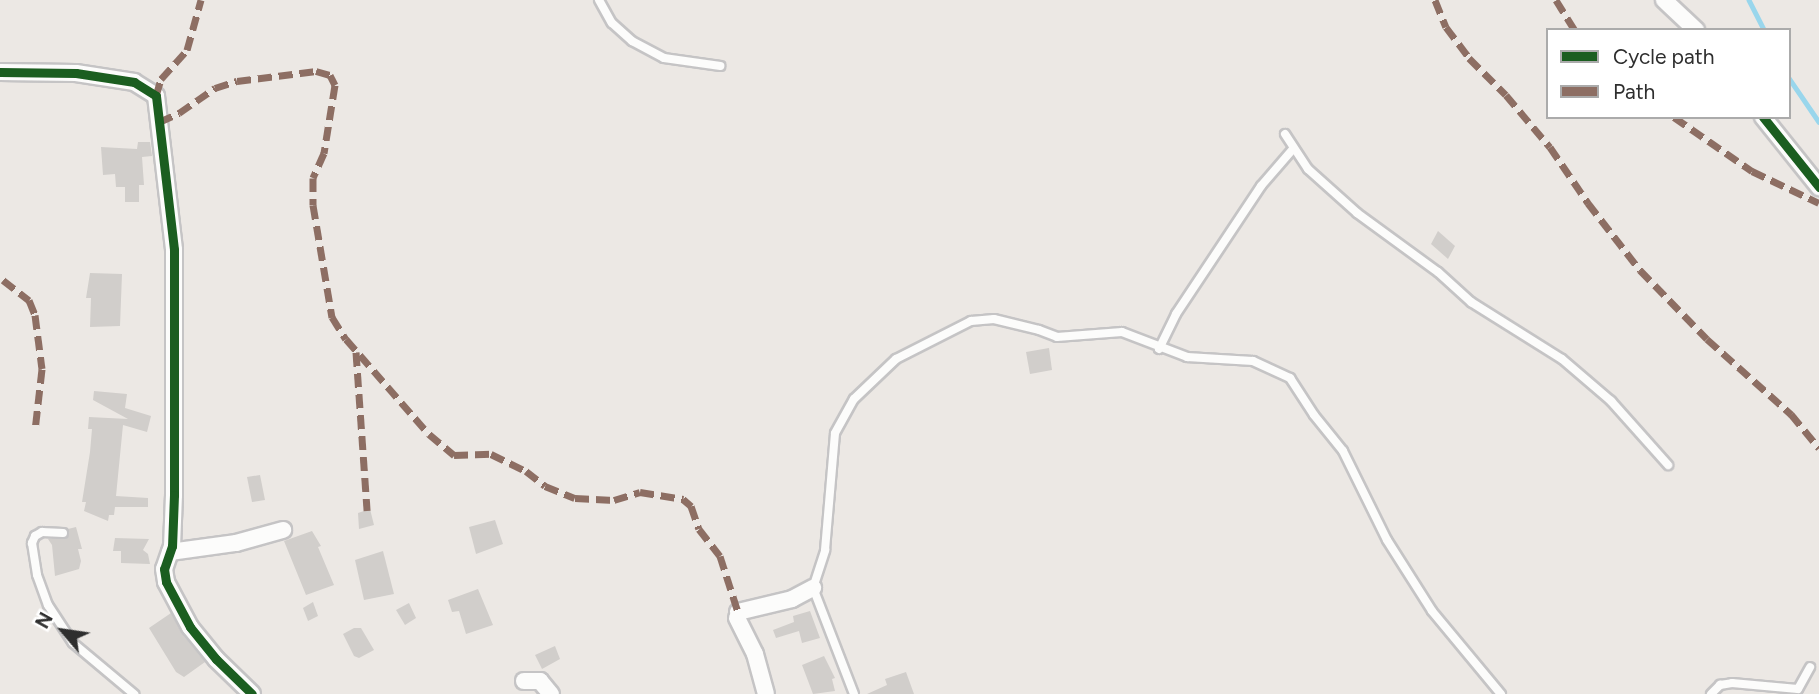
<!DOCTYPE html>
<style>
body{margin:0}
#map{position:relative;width:1819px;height:694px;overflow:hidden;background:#ece8e4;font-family:Figtree,sans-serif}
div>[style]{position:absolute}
.stream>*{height:4.5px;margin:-2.25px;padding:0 2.25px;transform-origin:2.25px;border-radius:2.25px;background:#99d6ec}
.building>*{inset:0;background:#d1cecb}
.roads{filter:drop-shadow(2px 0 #c5c4c5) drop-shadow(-2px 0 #c5c4c5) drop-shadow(0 2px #c5c4c5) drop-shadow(0 -2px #c5c4c5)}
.lane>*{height:8px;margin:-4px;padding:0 4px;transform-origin:4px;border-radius:4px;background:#fcfcfb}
.street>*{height:16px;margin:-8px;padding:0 8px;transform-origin:8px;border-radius:8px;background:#fcfcfb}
.quiet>*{height:7px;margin-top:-3.5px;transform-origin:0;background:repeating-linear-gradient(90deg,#8d6e63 0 14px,transparent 0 21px)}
.cycleway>*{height:9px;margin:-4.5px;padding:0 4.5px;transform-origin:4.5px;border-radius:4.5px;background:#1b5e20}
span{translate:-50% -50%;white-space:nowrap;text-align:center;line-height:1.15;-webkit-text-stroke:7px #fff;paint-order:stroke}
.legend{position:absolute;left:1546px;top:28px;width:245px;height:91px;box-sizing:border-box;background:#fff;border:2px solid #ababab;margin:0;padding:9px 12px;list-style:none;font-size:21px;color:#2e2e2e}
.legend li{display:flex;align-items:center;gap:14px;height:35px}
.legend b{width:35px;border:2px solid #ababab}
.north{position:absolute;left:28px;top:596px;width:70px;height:70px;-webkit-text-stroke:5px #fff;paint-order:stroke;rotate:299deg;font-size:19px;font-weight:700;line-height:28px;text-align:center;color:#2e2e2e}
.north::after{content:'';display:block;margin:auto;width:24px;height:32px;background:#2e2e2e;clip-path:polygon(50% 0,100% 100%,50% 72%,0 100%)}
</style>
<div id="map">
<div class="stream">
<i style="left:1749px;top:0;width:34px;rotate:63deg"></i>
<i style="left:1789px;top:78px;width:53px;rotate:55.7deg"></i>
</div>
<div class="building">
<i style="clip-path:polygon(138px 142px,150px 142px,152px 156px,142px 157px,144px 185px,139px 185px,139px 202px,125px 202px,125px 187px,116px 187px,115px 174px,103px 175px,101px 147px,137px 149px)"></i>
<i style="clip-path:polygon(1438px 231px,1455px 246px,1448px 259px,1431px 244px)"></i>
<i style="clip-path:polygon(90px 273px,122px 274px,120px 326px,90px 327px,91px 298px,86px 298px)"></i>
<i style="clip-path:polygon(1049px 348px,1052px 370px,1030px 374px,1026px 352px)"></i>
<i style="clip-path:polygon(94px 391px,127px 394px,125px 408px,151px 416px,147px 432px,123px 425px,116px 496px,148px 498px,148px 507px,115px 507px,114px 515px,109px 515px,108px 521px,84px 511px,86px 502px,82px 502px,90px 452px,92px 429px,88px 429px,89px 417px,128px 419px,93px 400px)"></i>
<i style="clip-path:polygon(260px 475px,265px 500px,252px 502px,247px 477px)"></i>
<i style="clip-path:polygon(370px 509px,374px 525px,359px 529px,358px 513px)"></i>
<i style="clip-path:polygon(495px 520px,503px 544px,476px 554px,469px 527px)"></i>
<i style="clip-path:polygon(76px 527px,82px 549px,78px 549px,81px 561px,79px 569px,55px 576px,52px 545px,48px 539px,65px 539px,69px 534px,68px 529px)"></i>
<i style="clip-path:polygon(312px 531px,321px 546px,318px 547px,334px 585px,306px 595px,284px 541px)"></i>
<i style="clip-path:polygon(115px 538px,149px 539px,143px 550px,148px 554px,150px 564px,121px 563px,121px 551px,113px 551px)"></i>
<i style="clip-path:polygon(383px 551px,394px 594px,364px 600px,355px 560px)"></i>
<i style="clip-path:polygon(478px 589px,493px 625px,466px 634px,459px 611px,452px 612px,448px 600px)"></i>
<i style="clip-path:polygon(313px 602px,318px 616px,308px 621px,303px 608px)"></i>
<i style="clip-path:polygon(409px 603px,416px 618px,405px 625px,396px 610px)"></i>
<i style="clip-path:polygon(810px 611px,820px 638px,802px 643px,799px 631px,776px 638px,773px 630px,794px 622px,793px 616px)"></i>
<i style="clip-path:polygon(171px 613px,182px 634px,205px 662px,184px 677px,176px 672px,149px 628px)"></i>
<i style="clip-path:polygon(354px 628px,361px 628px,374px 650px,359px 658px,354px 656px,343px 634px)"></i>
<i style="clip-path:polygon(555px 646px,560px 659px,542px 669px,535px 655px)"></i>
<i style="clip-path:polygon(824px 656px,835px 678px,832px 679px,835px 691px,813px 694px,802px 665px)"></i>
<i style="clip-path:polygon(906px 672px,914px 694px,867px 694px,887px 685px,885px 679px)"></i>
</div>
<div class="roads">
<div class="lane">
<i style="left:599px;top:0;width:26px;rotate:61deg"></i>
<i style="left:612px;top:23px;width:27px;rotate:42deg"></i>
<i style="left:632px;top:41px;width:36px;rotate:28deg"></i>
<i style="left:664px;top:58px;width:57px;rotate:8.1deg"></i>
<i style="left:1285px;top:134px;width:42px;rotate:56.7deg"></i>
<i style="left:1308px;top:169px;width:66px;rotate:41.9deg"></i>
<i style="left:1357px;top:213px;width:100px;rotate:36.1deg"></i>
<i style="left:1438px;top:272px;width:45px;rotate:42.3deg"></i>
<i style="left:1471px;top:302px;width:107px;rotate:32.1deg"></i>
<i style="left:1562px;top:359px;width:65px;rotate:40.6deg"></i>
<i style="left:1611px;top:401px;width:86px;rotate:48.3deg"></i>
<i style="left:1159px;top:349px;width:39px;rotate:-64deg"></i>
<i style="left:1176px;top:314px;width:154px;rotate:-56.4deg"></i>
<i style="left:1261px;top:186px;width:49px;rotate:-49.1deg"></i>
<i style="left:63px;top:533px;width:21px;rotate:-177deg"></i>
<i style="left:42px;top:532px;width:8px;rotate:150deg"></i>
<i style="left:35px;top:536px;width:8px;rotate:113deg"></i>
<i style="left:32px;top:543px;width:32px;rotate:81deg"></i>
<i style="left:37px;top:575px;width:32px;rotate:70deg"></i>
<i style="left:48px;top:605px;width:45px;rotate:56.7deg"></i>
<i style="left:73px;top:643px;width:80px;rotate:39.9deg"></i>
<i style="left:854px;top:694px;width:114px;rotate:-111.1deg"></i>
<i style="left:813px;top:588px;width:40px;rotate:-72deg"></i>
<i style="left:825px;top:550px;width:117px;rotate:-85.1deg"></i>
<i style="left:835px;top:433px;width:39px;rotate:-61deg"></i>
<i style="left:854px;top:399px;width:58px;rotate:-43.6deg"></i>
<i style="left:896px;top:359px;width:84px;rotate:-26.9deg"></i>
<i style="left:971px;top:321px;width:23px;rotate:-5deg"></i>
<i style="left:994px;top:319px;width:46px;rotate:13.7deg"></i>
<i style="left:1039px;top:330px;width:19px;rotate:21deg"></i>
<i style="left:1057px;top:337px;width:65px;rotate:-4.4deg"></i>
<i style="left:1122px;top:332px;width:70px;rotate:21deg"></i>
<i style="left:1187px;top:357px;width:66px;rotate:3.5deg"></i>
<i style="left:1253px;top:361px;width:41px;rotate:24.7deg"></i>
<i style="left:1290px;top:378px;width:44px;rotate:57deg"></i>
<i style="left:1314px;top:415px;width:46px;rotate:51.1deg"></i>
<i style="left:1343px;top:451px;width:99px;rotate:63.7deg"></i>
<i style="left:1387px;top:540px;width:84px;rotate:57.6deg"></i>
<i style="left:1432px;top:611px;width:108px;rotate:50.3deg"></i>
<i style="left:1711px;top:694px;width:13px;rotate:-45deg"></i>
<i style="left:1720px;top:685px;width:12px;rotate:-9deg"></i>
<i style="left:1732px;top:683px;width:66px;rotate:5.2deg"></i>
<i style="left:1798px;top:689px;width:25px;rotate:-61deg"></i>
</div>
<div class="street">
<i style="left:1664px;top:0;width:44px;rotate:43.2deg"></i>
<i style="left:0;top:72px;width:76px;rotate:0.8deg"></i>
<i style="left:76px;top:73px;width:59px;rotate:8.8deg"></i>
<i style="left:134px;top:82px;width:26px;rotate:32deg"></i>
<i style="left:156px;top:96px;width:155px;rotate:83.3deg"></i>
<i style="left:174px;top:250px;width:245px;rotate:90deg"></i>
<i style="left:174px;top:495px;width:51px;rotate:92.2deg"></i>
<i style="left:172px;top:546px;width:24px;rotate:109deg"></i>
<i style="left:164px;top:569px;width:13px;rotate:81deg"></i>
<i style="left:166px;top:582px;width:51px;rotate:61.9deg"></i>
<i style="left:190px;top:627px;width:41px;rotate:50.9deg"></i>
<i style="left:216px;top:659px;width:50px;rotate:44.2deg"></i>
<i style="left:1763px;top:117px;width:90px;rotate:51.3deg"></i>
<i style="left:170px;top:552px;width:67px;rotate:-7.8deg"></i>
<i style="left:236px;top:543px;width:49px;rotate:-15.5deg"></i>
<i style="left:738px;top:612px;width:56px;rotate:-13.5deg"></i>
<i style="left:792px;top:599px;width:24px;rotate:-28deg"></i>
<i style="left:737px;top:618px;width:40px;rotate:63.4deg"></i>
<i style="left:755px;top:654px;width:41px;rotate:74.6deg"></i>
<i style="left:524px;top:681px;width:16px"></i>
<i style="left:540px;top:681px;width:17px;rotate:50deg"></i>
</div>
</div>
<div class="quiet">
<i style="left:1435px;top:0;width:29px;rotate:68deg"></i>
<i style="left:1446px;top:27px;width:39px;rotate:53deg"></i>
<i style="left:1469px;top:58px;width:52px;rotate:45deg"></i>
<i style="left:1506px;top:95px;width:68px;rotate:49.8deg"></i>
<i style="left:1550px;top:147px;width:68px;rotate:55.8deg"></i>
<i style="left:1588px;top:203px;width:85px;rotate:52.2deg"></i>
<i style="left:1640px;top:270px;width:96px;rotate:45.8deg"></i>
<i style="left:1707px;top:339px;width:113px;rotate:41.8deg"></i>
<i style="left:1791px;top:414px;width:44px;rotate:50.5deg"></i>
<i style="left:1556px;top:0;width:36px;rotate:58deg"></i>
<i style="left:156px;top:96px;width:18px;rotate:-74deg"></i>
<i style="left:161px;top:79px;width:39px;rotate:-48deg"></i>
<i style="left:187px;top:50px;width:52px;rotate:-74.4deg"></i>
<i style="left:1674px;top:117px;width:95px;rotate:34.7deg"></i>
<i style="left:1752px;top:171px;width:74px;rotate:25.5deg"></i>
<i style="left:159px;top:122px;width:22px;rotate:-24deg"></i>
<i style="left:179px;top:113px;width:44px;rotate:-34.8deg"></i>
<i style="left:215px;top:88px;width:23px;rotate:-18deg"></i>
<i style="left:237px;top:81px;width:80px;rotate:-7.2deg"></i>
<i style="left:316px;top:71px;width:15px;rotate:16deg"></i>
<i style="left:330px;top:75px;width:11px;rotate:63deg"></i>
<i style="left:335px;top:85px;width:69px;rotate:99.2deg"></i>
<i style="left:324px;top:153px;width:27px;rotate:114deg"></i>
<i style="left:313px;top:178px;width:27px;rotate:90deg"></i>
<i style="left:313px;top:205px;width:114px;rotate:80.4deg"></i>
<i style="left:332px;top:317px;width:26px;rotate:58deg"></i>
<i style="left:346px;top:339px;width:126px;rotate:48.9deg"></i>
<i style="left:429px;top:434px;width:33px;rotate:40deg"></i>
<i style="left:454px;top:455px;width:37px;rotate:-2deg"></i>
<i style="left:491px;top:454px;width:39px;rotate:26deg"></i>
<i style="left:526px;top:471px;width:24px;rotate:38deg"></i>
<i style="left:545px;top:486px;width:32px;rotate:22deg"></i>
<i style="left:575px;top:498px;width:39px;rotate:3deg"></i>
<i style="left:614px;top:500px;width:27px;rotate:-17deg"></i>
<i style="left:640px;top:492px;width:44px;rotate:9.2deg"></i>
<i style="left:683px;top:499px;width:11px;rotate:41deg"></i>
<i style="left:691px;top:506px;width:24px;rotate:71deg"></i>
<i style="left:699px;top:529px;width:34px;rotate:52deg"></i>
<i style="left:720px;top:556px;width:59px;rotate:72.2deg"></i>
<i style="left:3px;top:280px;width:33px;rotate:38deg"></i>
<i style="left:29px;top:300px;width:16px;rotate:68deg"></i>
<i style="left:35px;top:315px;width:54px;rotate:82.6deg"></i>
<i style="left:42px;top:369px;width:61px;rotate:96.5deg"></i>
<i style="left:356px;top:352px;width:159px;rotate:86deg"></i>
</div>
<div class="cycleway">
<i style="left:0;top:72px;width:76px;rotate:0.8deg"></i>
<i style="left:76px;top:73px;width:59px;rotate:8.8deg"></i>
<i style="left:134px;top:82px;width:26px;rotate:32deg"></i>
<i style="left:156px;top:96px;width:155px;rotate:83.3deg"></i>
<i style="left:174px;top:250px;width:245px;rotate:90deg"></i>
<i style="left:174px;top:495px;width:51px;rotate:92.2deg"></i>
<i style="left:172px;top:546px;width:24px;rotate:109deg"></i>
<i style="left:164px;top:569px;width:13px;rotate:81deg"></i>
<i style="left:166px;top:582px;width:51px;rotate:61.9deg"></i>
<i style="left:190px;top:627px;width:41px;rotate:50.9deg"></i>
<i style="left:216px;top:659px;width:50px;rotate:44.2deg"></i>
<i style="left:1763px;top:117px;width:90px;rotate:51.3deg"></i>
</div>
<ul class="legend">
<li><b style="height:9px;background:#1b5e20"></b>Cycle path</li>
<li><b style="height:9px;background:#8d6e63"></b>Path</li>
</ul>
<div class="north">N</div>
</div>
